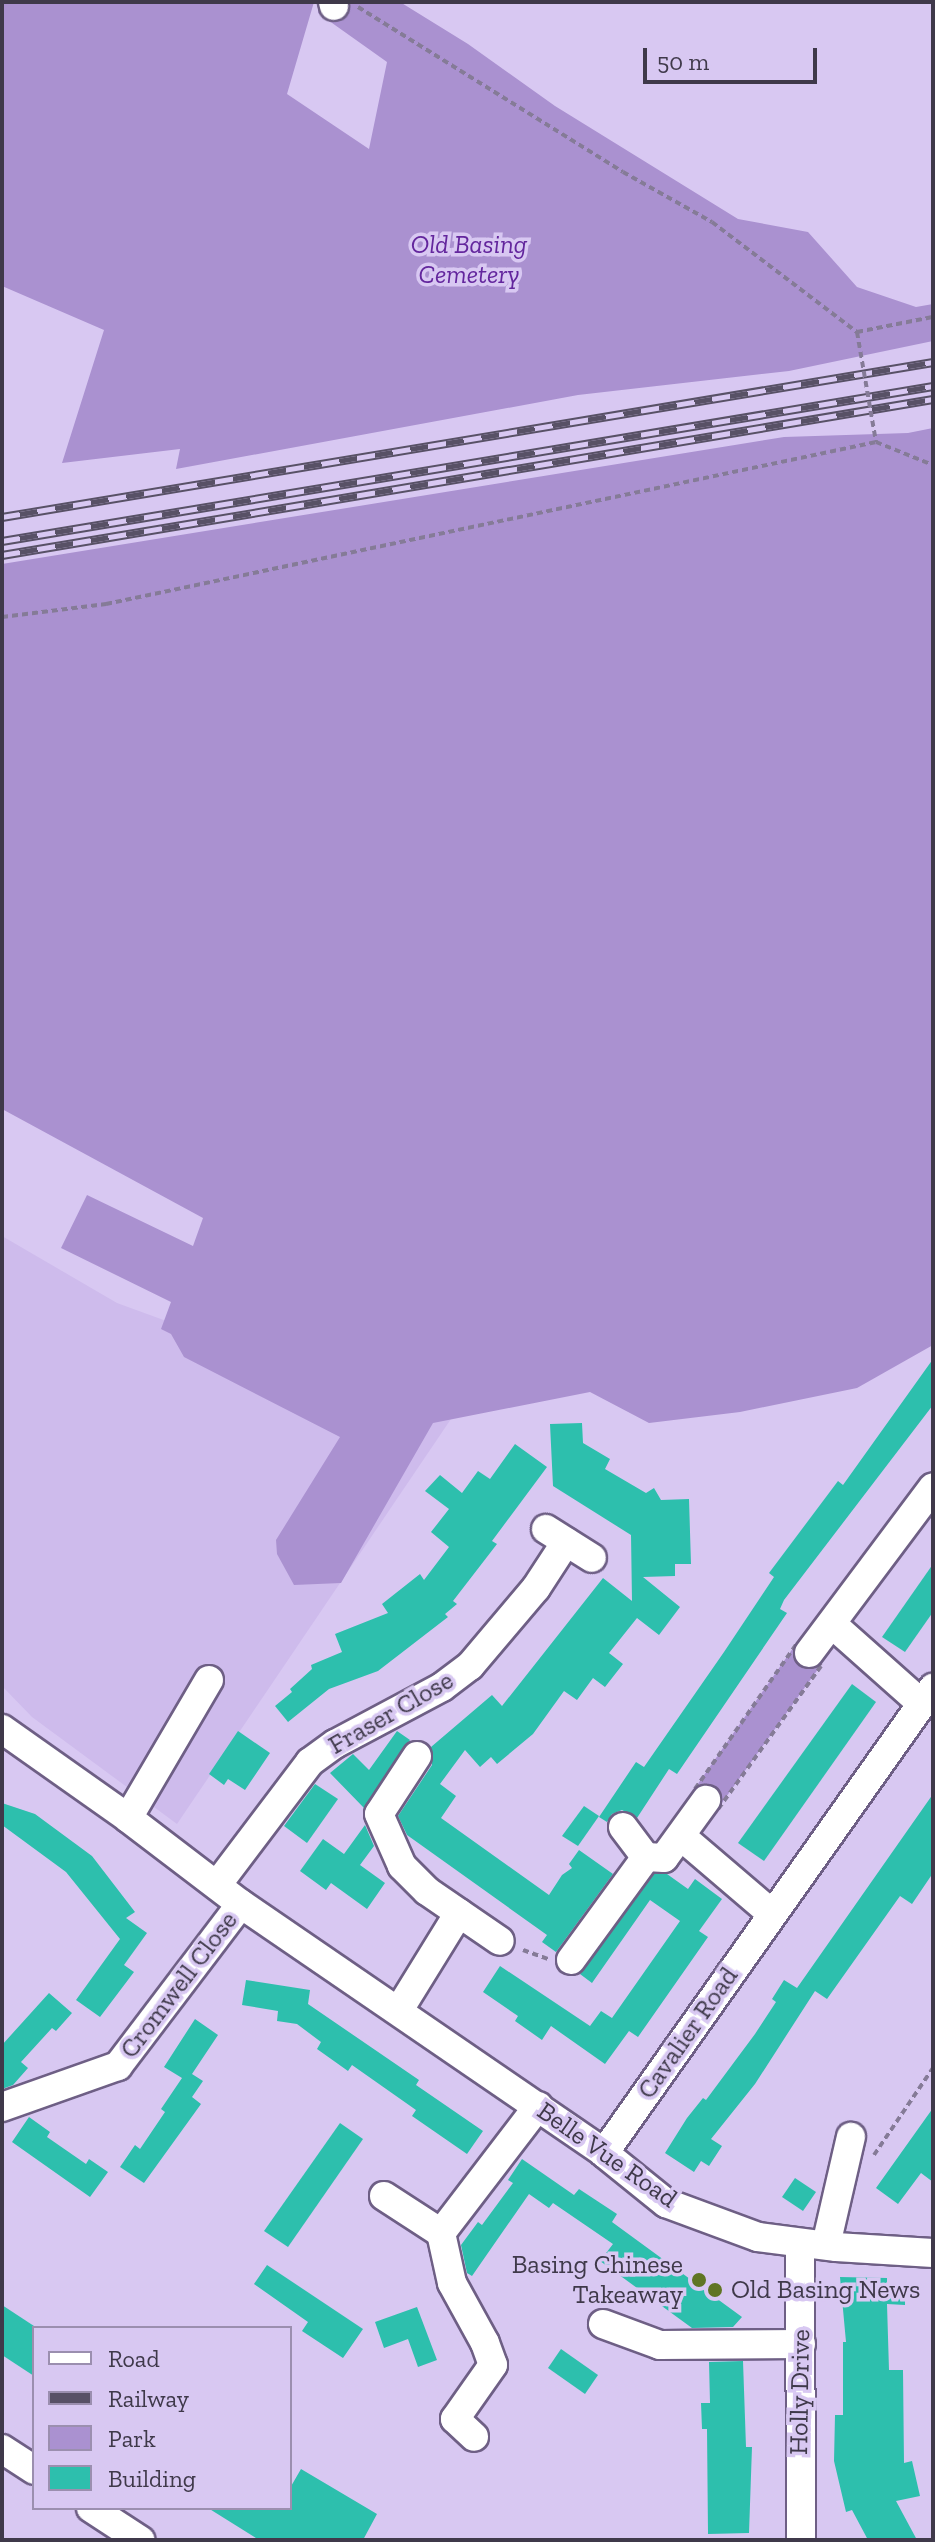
<!DOCTYPE html>
<style>
body{margin:0}
#map{position:relative;width:935px;height:2542px;overflow:hidden;background:#d8c8f2;font-family:"Zilla Slab",serif}
div>[style]{position:absolute}
.built>*{inset:0;background:#cebbec}
.green>*{inset:0;background:#aa91d0}
.building>*{inset:0;background:#2dbfad}
.path>*{height:4px;margin-top:-2px;transform-origin:0;background:repeating-linear-gradient(90deg,#857b97 0 6px,transparent 0 10px)}
.roads{filter:drop-shadow(2px 0 #6e5f85) drop-shadow(-2px 0 #6e5f85) drop-shadow(0 2px #6e5f85) drop-shadow(0 -2px #6e5f85)}
.minor>*{height:28px;margin:-14px;padding:0 14px;transform-origin:14px;border-radius:14px;background:#fff}
.rail>*{height:9px;margin-top:-4.5px;transform-origin:0;background:repeating-linear-gradient(90deg,#d8c8f2 0 18px,#585166 0 36px);box-sizing:border-box;border-block:2px solid #585166}
.path-bridge>*{height:4px;margin-top:-2px;transform-origin:0;background:repeating-linear-gradient(90deg,#857b97 0 6px,transparent 0 10px)}
.dots>*{width:22px;height:22px;translate:-50% -50%;box-sizing:border-box;border:4px solid #d8c8f2;border-radius:50%}
span{translate:-50% -50%;white-space:nowrap;text-align:center;line-height:1.15;-webkit-text-stroke:7px #d8c8f2;paint-order:stroke}
.park-label{font-size:26px;color:#63269d;font-style:italic}
.street-label{font-size:26px;color:#3f394a}
.poi-label{font-size:26px;color:#3f394a}
.right{translate:-100% -50%;text-align:right}
.left{translate:0 -50%;text-align:left}
.frame{position:absolute;inset:0;border:4px solid #3f394a;pointer-events:none}
.legend{position:absolute;left:32px;top:2326px;width:260px;height:184px;box-sizing:border-box;background:#d8c8f2;border:2px solid #9b8faf;margin:0;padding:10px 14px;list-style:none;font-size:24px;color:#3f394a}
.legend li{display:flex;align-items:center;gap:16px;height:40px}
.legend b{width:40px;border:2px solid #9b8faf}
.scale{position:absolute;left:643px;top:48px;width:174px;height:36px;box-sizing:border-box;border:4px solid #3f394a;border-top:0;padding-left:10px;font-size:24px;line-height:28px;white-space:nowrap;color:#3f394a;-webkit-text-stroke:6px #d8c8f2;paint-order:stroke}
</style>
<div id="map">
<div class="built">
<i style="clip-path:polygon(2px 1236px,117px 1303px,374px 1397px,453px 1416px,177px 1824px,32px 1717px,2px 1686px)"></i>
</div>
<div class="green">
<i style="clip-path:polygon(2px 2px,314px 2px,287px 94px,369px 149px,387px 62px,318px 13px,318px 2px,400px 2px,468px 44px,555px 106px,738px 219px,808px 232px,857px 287px,916px 307px,933px 304px,933px 341px,789px 371px,578px 395px,176px 469px,180px 449px,62px 463px,104px 330px,2px 286px)"></i>
<i style="clip-path:polygon(933px 428px,933px 1345px,857px 1388px,740px 1412px,649px 1423px,590px 1392px,433px 1423px,341px 1583px,294px 1585px,277px 1554px,276px 1540px,340px 1437px,184px 1357px,171px 1334px,161px 1329px,171px 1302px,61px 1248px,87px 1195px,193px 1246px,203px 1218px,2px 1109px,2px 564px,784px 437px,908px 433px)"></i>
<i style="clip-path:polygon(798px 1641px,821px 1665px,716px 1811px,695px 1788px)"></i>
</div>
<div class="building">
<i style="clip-path:polygon(933px 1359px,933px 1405px,784px 1600px,780px 1609px,787px 1613px,677px 1774px,669px 1769px,637px 1818px,622px 1810px,612px 1814px,607px 1822px,599px 1817px,636px 1762px,644px 1767px,724px 1652px,774px 1577px,769px 1573px,838px 1481px,843px 1485px)"></i>
<i style="clip-path:polygon(582px 1423px,583px 1443px,610px 1459px,605px 1469px,646px 1493px,654px 1488px,661px 1500px,689px 1499px,691px 1564px,675px 1564px,675px 1576px,643px 1577px,680px 1607px,659px 1635px,637px 1618px,609px 1653px,623px 1664px,605px 1687px,593px 1678px,577px 1700px,564px 1691px,533px 1734px,497px 1764px,491px 1757px,480px 1767px,465px 1750px,440px 1784px,456px 1796px,441px 1818px,549px 1895px,562px 1875px,572px 1868px,569px 1864px,579px 1850px,613px 1874px,556px 1952px,542px 1942px,547px 1935px,407px 1835px,398px 1816px,432px 1765px,431px 1747px,492px 1695px,502px 1706px,603px 1578px,632px 1601px,631px 1535px,553px 1486px,550px 1424px)"></i>
<i style="clip-path:polygon(515px 1444px,547px 1467px,492px 1541px,497px 1544px,453px 1601px,457px 1604px,445px 1614px,448px 1617px,378px 1671px,329px 1689px,288px 1722px,275px 1706px,292px 1692px,290px 1689px,312px 1669px,311px 1665px,342px 1652px,335px 1634px,388px 1613px,382px 1604px,420px 1574px,424px 1580px,449px 1547px,431px 1532px,449px 1509px,425px 1491px,440px 1475px,462px 1493px,478px 1471px,490px 1479px)"></i>
<i style="clip-path:polygon(933px 1564px,933px 1612px,905px 1652px,882px 1637px)"></i>
<i style="clip-path:polygon(852px 1684px,876px 1702px,764px 1861px,738px 1843px)"></i>
<i style="clip-path:polygon(238px 1731px,270px 1753px,245px 1790px,228px 1779px,224px 1785px,209px 1774px)"></i>
<i style="clip-path:polygon(397px 1731px,410px 1740px,364px 1808px,330px 1773px,353px 1754px,369px 1770px)"></i>
<i style="clip-path:polygon(315px 1784px,338px 1799px,307px 1843px,284px 1826px)"></i>
<i style="clip-path:polygon(933px 1794px,933px 1873px,912px 1904px,900px 1896px,827px 1999px,815px 1991px,755px 2084px,711px 2139px,722px 2146px,709px 2166px,701px 2161px,694px 2172px,665px 2153px,687px 2118px,703px 2098px,706px 2100px,755px 2034px,776px 2002px,772px 1999px,784px 1980px,797px 1988px)"></i>
<i style="clip-path:polygon(2px 1803px,35px 1814px,92px 1856px,135px 1912px,126px 1918px,147px 1933px,124px 1965px,134px 1972px,100px 2017px,76px 2000px,120px 1939px,66px 1872px,2px 1825px)"></i>
<i style="clip-path:polygon(584px 1806px,599px 1816px,578px 1846px,562px 1836px)"></i>
<i style="clip-path:polygon(365px 1825px,374px 1846px,360px 1865px,385px 1883px,367px 1909px,331px 1883px,326px 1890px,300px 1871px,323px 1839px,344px 1854px)"></i>
<i style="clip-path:polygon(654px 1874px,667px 1874px,688px 1889px,695px 1879px,722px 1899px,699px 1931px,708px 1937px,638px 2037px,629px 2031px,605px 2064px,551px 2026px,542px 2040px,515px 2021px,518px 2016px,483px 1992px,500px 1966px,590px 2026px,601px 2011px,612px 2018px,680px 1921px,650px 1900px,592px 1983px,580px 1974px)"></i>
<i style="clip-path:polygon(246px 1980px,310px 1990px,308px 2004px,419px 2080px,416px 2085px,483px 2131px,467px 2154px,412px 2116px,416px 2110px,352px 2065px,348px 2071px,317px 2049px,321px 2042px,297px 2024px,277px 2021px,278px 2011px,242px 2005px)"></i>
<i style="clip-path:polygon(49px 1993px,72px 2013px,56px 2031px,52px 2028px,21px 2062px,28px 2068px,13px 2085px,2px 2089px,2px 2045px)"></i>
<i style="clip-path:polygon(195px 2019px,218px 2035px,192px 2074px,203px 2081px,192px 2097px,201px 2104px,144px 2183px,120px 2167px,135px 2145px,140px 2149px,165px 2112px,161px 2109px,182px 2078px,164px 2067px)"></i>
<i style="clip-path:polygon(933px 2108px,933px 2182px,921px 2173px,898px 2204px,876px 2188px)"></i>
<i style="clip-path:polygon(29px 2117px,50px 2132px,47px 2137px,86px 2164px,89px 2159px,108px 2172px,90px 2197px,12px 2142px)"></i>
<i style="clip-path:polygon(340px 2123px,363px 2139px,288px 2247px,264px 2231px)"></i>
<i style="clip-path:polygon(522px 2159px,574px 2195px,579px 2189px,617px 2214px,612px 2222px,742px 2317px,733px 2327px,692px 2328px,600px 2261px,613px 2244px,553px 2203px,549px 2208px,529px 2194px,472px 2276px,467px 2273px,461px 2245px,478px 2222px,482px 2225px,513px 2183px,508px 2180px)"></i>
<i style="clip-path:polygon(795px 2178px,816px 2192px,803px 2211px,782px 2197px)"></i>
<i style="clip-path:polygon(267px 2265px,363px 2329px,343px 2358px,302px 2331px,308px 2322px,254px 2284px)"></i>
<i style="clip-path:polygon(840px 2277px,887px 2278px,887px 2285px,905px 2285px,905px 2305px,887px 2304px,889px 2370px,903px 2370px,904px 2463px,912px 2461px,920px 2496px,896px 2501px,917px 2540px,868px 2540px,852px 2510px,846px 2512px,834px 2461px,835px 2415px,843px 2415px,843px 2342px,846px 2342px)"></i>
<i style="clip-path:polygon(2px 2305px,34px 2326px,34px 2376px,2px 2355px)"></i>
<i style="clip-path:polygon(417px 2307px,437px 2360px,418px 2367px,408px 2339px,384px 2348px,375px 2322px)"></i>
<i style="clip-path:polygon(561px 2349px,598px 2375px,585px 2394px,548px 2368px)"></i>
<i style="clip-path:polygon(743px 2361px,746px 2447px,752px 2447px,749px 2533px,708px 2534px,707px 2429px,702px 2429px,701px 2403px,710px 2403px,709px 2362px)"></i>
<i style="clip-path:polygon(301px 2469px,377px 2514px,363px 2540px,259px 2540px,208px 2508px,290px 2508px,290px 2488px)"></i>
</div>
<div class="path">
<i style="left:358px;top:7px;width:312px;rotate:31.9deg"></i>
<i style="left:623px;top:172px;width:102px;rotate:29.3deg"></i>
<i style="left:712px;top:222px;width:182px;rotate:37.2deg"></i>
<i style="left:857px;top:332px;width:77px;rotate:-11.2deg"></i>
<i style="left:2px;top:617px;width:105px;rotate:-7.1deg"></i>
<i style="left:106px;top:604px;width:787px;rotate:-11.88deg"></i>
<i style="left:876px;top:442px;width:61px;rotate:22deg"></i>
<i style="left:798px;top:1642px;width:33px;rotate:46deg"></i>
<i style="left:821px;top:1666px;width:180px;rotate:125.7deg"></i>
<i style="left:716px;top:1812px;width:31px;rotate:-132deg"></i>
<i style="left:695px;top:1789px;width:179px;rotate:-55deg"></i>
<i style="left:523px;top:1950px;width:27px;rotate:20deg"></i>
<i style="left:874px;top:2155px;width:105px;rotate:-55.9deg"></i>
</div>
<div class="roads">
<div class="minor">
<i style="left:333px;top:2px;width:4px;rotate:76deg"></i>
<i style="left:546px;top:1529px;width:54px;rotate:32.2deg"></i>
<i style="left:832px;top:1624px;width:120px;rotate:41.6deg"></i>
<i style="left:809px;top:1653px;width:207px;rotate:-53.2deg"></i>
<i style="left:2px;top:1729px;width:154px;rotate:35.2deg"></i>
<i style="left:128px;top:1818px;width:142px;rotate:37.3deg"></i>
<i style="left:241px;top:1904px;width:440px;rotate:34.4deg"></i>
<i style="left:604px;top:2153px;width:80px;rotate:38.9deg"></i>
<i style="left:666px;top:2203px;width:98px;rotate:20.3deg"></i>
<i style="left:758px;top:2237px;width:79px;rotate:7.3deg"></i>
<i style="left:836px;top:2247px;width:97px;rotate:3.5deg"></i>
<i style="left:417px;top:1756px;width:69px;rotate:123.2deg"></i>
<i style="left:379px;top:1814px;width:57px;rotate:66.1deg"></i>
<i style="left:402px;top:1866px;width:35px;rotate:45deg"></i>
<i style="left:427px;top:1891px;width:88px;rotate:34.4deg"></i>
<i style="left:128px;top:1818px;width:160px;rotate:-59.6deg"></i>
<i style="left:623px;top:1827px;width:38px;rotate:53deg"></i>
<i style="left:682px;top:1837px;width:117px;rotate:40.5deg"></i>
<i style="left:217px;top:1885px;width:154px;rotate:-52.9deg"></i>
<i style="left:310px;top:1762px;width:31px;rotate:-36deg"></i>
<i style="left:335px;top:1744px;width:121px;rotate:-28deg"></i>
<i style="left:442px;top:1687px;width:35px;rotate:-37deg"></i>
<i style="left:470px;top:1666px;width:102px;rotate:-49.8deg"></i>
<i style="left:536px;top:1588px;width:55px;rotate:-56.9deg"></i>
<i style="left:571px;top:1960px;width:127px;rotate:-53.9deg"></i>
<i style="left:646px;top:1857px;width:18px;rotate:3deg"></i>
<i style="left:664px;top:1858px;width:72px;rotate:-54.1deg"></i>
<i style="left:399px;top:2010px;width:114px;rotate:-58.3deg"></i>
<i style="left:2px;top:2107px;width:123px;rotate:-19.5deg"></i>
<i style="left:118px;top:2066px;width:203px;rotate:-52.8deg"></i>
<i style="left:604px;top:2153px;width:570px;rotate:-54.72deg"></i>
<i style="left:384px;top:2196px;width:68px;rotate:33deg"></i>
<i style="left:441px;top:2233px;width:51px;rotate:77.6deg"></i>
<i style="left:452px;top:2283px;width:68px;rotate:61.2deg"></i>
<i style="left:485px;top:2343px;width:23px;rotate:70deg"></i>
<i style="left:493px;top:2365px;width:66px;rotate:125.1deg"></i>
<i style="left:455px;top:2419px;width:26px;rotate:43deg"></i>
<i style="left:441px;top:2233px;width:160px;rotate:-52.6deg"></i>
<i style="left:800px;top:2243px;width:297px;rotate:89.8deg"></i>
<i style="left:826px;top:2245px;width:111px;rotate:-77deg"></i>
<i style="left:603px;top:2324px;width:61px;rotate:20.2deg"></i>
<i style="left:660px;top:2345px;width:141px;rotate:-0.4deg"></i>
<i style="left:2px;top:2449px;width:38px;rotate:33deg"></i>
<i style="left:91px;top:2508px;width:59px;rotate:33.1deg"></i>
</div>
</div>
<div class="rail">
<i style="left:2px;top:517px;width:944px;rotate:-9.45deg"></i>
<i style="left:2px;top:541px;width:944px;rotate:-9.45deg"></i>
<i style="left:2px;top:555px;width:944px;rotate:-9.51deg"></i>
</div>
<div class="path-bridge">
<i style="left:857px;top:332px;width:112px;rotate:80.2deg"></i>
</div>
<div class="dots">
<i style="left:699px;top:2280px;background:#607524"></i>
<i style="left:715px;top:2290px;background:#607524"></i>
</div>
<div class="park-label">
<span style="left:469px;top:260px">Old Basing<br>Cemetery</span>
</div>
<div class="street-label">
<span style="left:391px;top:1713px;rotate:-30deg">Fraser Close</span>
<span style="left:179px;top:1985px;rotate:-53deg">Cromwell Close</span>
<span style="left:688px;top:2033px;rotate:-55deg">Cavalier Road</span>
<span style="left:607px;top:2155px;rotate:35deg">Belle Vue Road</span>
<span style="left:800px;top:2392px;rotate:-89deg">Holly Drive</span>
</div>
<div class="poi-label">
<span class="right" style="left:683px;top:2280px">Basing Chinese<br>Takeaway</span>
<span class="left" style="left:731px;top:2290px">Old Basing News</span>
</div>
<div class="frame"></div>
<ul class="legend">
<li><b style="height:10px;background:#fff"></b>Road</li>
<li><b style="height:10px;background:#585166"></b>Railway</li>
<li><b style="height:22px;background:#aa91d0"></b>Park</li>
<li><b style="height:22px;background:#2dbfad"></b>Building</li>
</ul>
<div class="scale">50 m</div>
</div>
